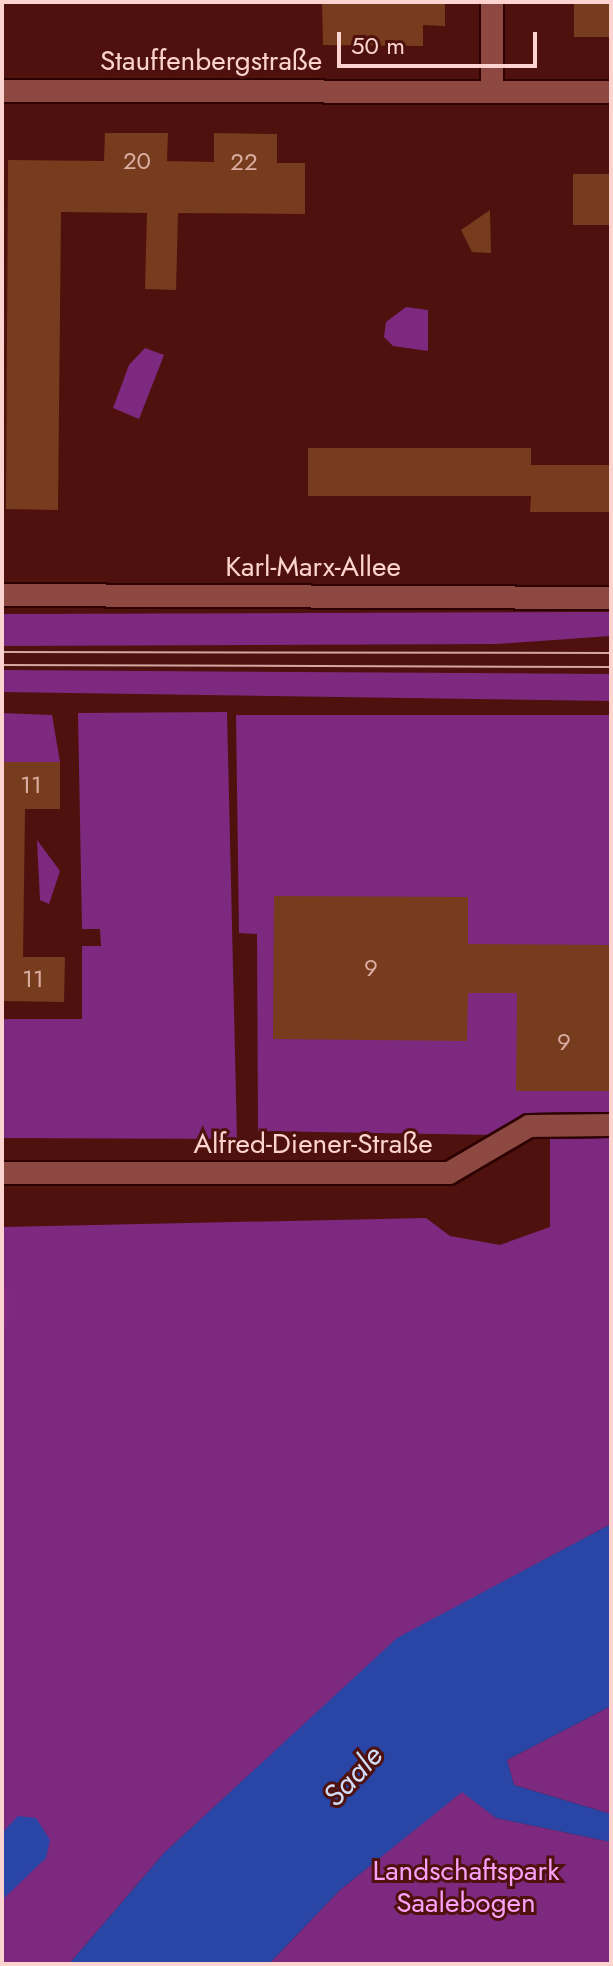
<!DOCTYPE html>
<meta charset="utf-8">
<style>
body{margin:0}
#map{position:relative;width:613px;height:1966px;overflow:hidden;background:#4f110e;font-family:Jost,sans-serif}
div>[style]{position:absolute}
.green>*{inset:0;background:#7d297f}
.forest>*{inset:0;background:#802981}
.water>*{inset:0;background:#2945a6}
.building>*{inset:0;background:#773c1d}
.roads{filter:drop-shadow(2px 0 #2d0101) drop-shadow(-2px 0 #2d0101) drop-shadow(0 2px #2d0101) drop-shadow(0 -2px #2d0101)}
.minor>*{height:22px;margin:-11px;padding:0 11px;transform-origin:11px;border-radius:11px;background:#8c4841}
.tram>*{height:2px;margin:-1px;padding:0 1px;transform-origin:1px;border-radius:1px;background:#d5a7a2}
span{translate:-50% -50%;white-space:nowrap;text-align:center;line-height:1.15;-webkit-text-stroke:6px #4f110e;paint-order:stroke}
.number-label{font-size:24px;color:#dbada2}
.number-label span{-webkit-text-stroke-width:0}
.street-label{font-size:28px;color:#fcd3ce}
.park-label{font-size:28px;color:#faa1f9}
.water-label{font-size:30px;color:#d1dcf6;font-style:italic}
.frame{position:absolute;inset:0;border:4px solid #fcd3ce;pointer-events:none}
.scale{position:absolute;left:337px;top:32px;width:200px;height:36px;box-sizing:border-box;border:4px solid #fcd3ce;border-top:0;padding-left:10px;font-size:24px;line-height:28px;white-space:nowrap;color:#fcd3ce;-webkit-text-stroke:6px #4f110e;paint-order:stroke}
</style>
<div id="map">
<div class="green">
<i style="clip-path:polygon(406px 307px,428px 310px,428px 351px,393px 346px,384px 337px,386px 322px)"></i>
<i style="clip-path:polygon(145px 348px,164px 355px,139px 419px,113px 408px,129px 365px)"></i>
<i style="clip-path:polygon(611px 612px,611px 636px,496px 644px,2px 646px,2px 614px)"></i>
<i style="clip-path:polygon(2px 670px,611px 674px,611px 701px,2px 692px)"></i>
<i style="clip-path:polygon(227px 712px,237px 1139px,2px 1138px,2px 1019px,82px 1019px,82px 946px,101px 946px,100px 929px,82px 929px,78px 713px)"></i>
<i style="clip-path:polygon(2px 713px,52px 715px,60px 762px,2px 762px)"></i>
<i style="clip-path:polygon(236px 715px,611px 715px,611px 1524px,397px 1639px,164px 1853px,69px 1964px,2px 1964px,2px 1227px,426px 1218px,450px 1236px,500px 1245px,550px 1227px,550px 1136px,258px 1131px,257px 934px,239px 933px)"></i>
<i style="clip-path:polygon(37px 840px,60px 871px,49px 904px,40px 900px)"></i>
<i style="clip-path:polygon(611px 1706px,611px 1814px,514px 1785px,507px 1760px)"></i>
<i style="clip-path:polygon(462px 1791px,496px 1818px,611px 1842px,611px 1964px,269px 1964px,340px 1890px)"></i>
</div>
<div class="forest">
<i style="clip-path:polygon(2px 1283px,19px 1298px,2px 1336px)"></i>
</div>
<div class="water">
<i style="clip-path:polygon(611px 1524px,611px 1706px,507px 1760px,514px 1785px,611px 1814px,611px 1842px,496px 1818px,462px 1792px,340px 1890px,269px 1964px,69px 1964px,164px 1853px,397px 1638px)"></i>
<i style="clip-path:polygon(18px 1816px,36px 1818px,50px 1840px,46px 1858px,2px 1900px,2px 1833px)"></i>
</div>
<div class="building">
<i style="clip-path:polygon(322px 2px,445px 2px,445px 26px,423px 25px,423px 46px,323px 45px)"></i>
<i style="clip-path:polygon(574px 2px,611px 2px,611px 37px,574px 37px)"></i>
<i style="clip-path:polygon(105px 133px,168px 133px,167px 161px,214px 162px,214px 133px,277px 134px,277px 163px,305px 163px,305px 214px,178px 213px,176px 290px,145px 289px,147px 213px,61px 212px,58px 510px,6px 509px,8px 160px,104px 161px)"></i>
<i style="clip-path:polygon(573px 174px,611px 174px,611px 225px,573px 225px)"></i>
<i style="clip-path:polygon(490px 210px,491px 253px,472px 252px,461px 230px)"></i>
<i style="clip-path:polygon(308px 448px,531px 448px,531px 465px,611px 465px,611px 512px,530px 512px,531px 496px,308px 496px)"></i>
<i style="clip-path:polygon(2px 762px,60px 762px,60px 809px,25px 809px,23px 957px,65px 957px,64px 1002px,2px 1001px)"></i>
<i style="clip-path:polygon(274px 896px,468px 897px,468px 944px,611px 945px,611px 1091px,516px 1091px,517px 993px,468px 993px,467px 1041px,273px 1039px)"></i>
</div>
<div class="roads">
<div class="minor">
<i style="left:2px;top:91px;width:609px;rotate:0.09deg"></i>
<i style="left:492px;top:92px;width:90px;rotate:-90deg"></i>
<i style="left:2px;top:595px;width:609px;rotate:0.28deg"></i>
<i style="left:2px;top:1173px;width:447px"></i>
<i style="left:449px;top:1173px;width:93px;rotate:-30.4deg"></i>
<i style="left:529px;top:1126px;width:82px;rotate:-0.7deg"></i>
</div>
</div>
<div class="tram">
<i style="left:2px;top:652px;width:609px;rotate:0.09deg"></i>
<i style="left:2px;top:665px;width:609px;rotate:0.19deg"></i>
</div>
<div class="number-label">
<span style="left:137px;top:161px">20</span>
<span style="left:244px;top:162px">22</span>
<span style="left:31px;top:785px">11</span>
<span style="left:371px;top:968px">9</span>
<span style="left:33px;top:979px">11</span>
<span style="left:564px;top:1042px">9</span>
</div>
<div class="street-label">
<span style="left:211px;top:61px">Stauffenbergstraße</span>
<span style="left:313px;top:567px">Karl-Marx-Allee</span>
<span style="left:313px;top:1144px">Alfred-Diener-Straße</span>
</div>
<div class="park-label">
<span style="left:466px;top:1887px">Landschaftspark<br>Saalebogen</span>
</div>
<div class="water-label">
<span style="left:353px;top:1776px;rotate:-47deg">Saale</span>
</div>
<div class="frame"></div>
<div class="scale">50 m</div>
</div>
